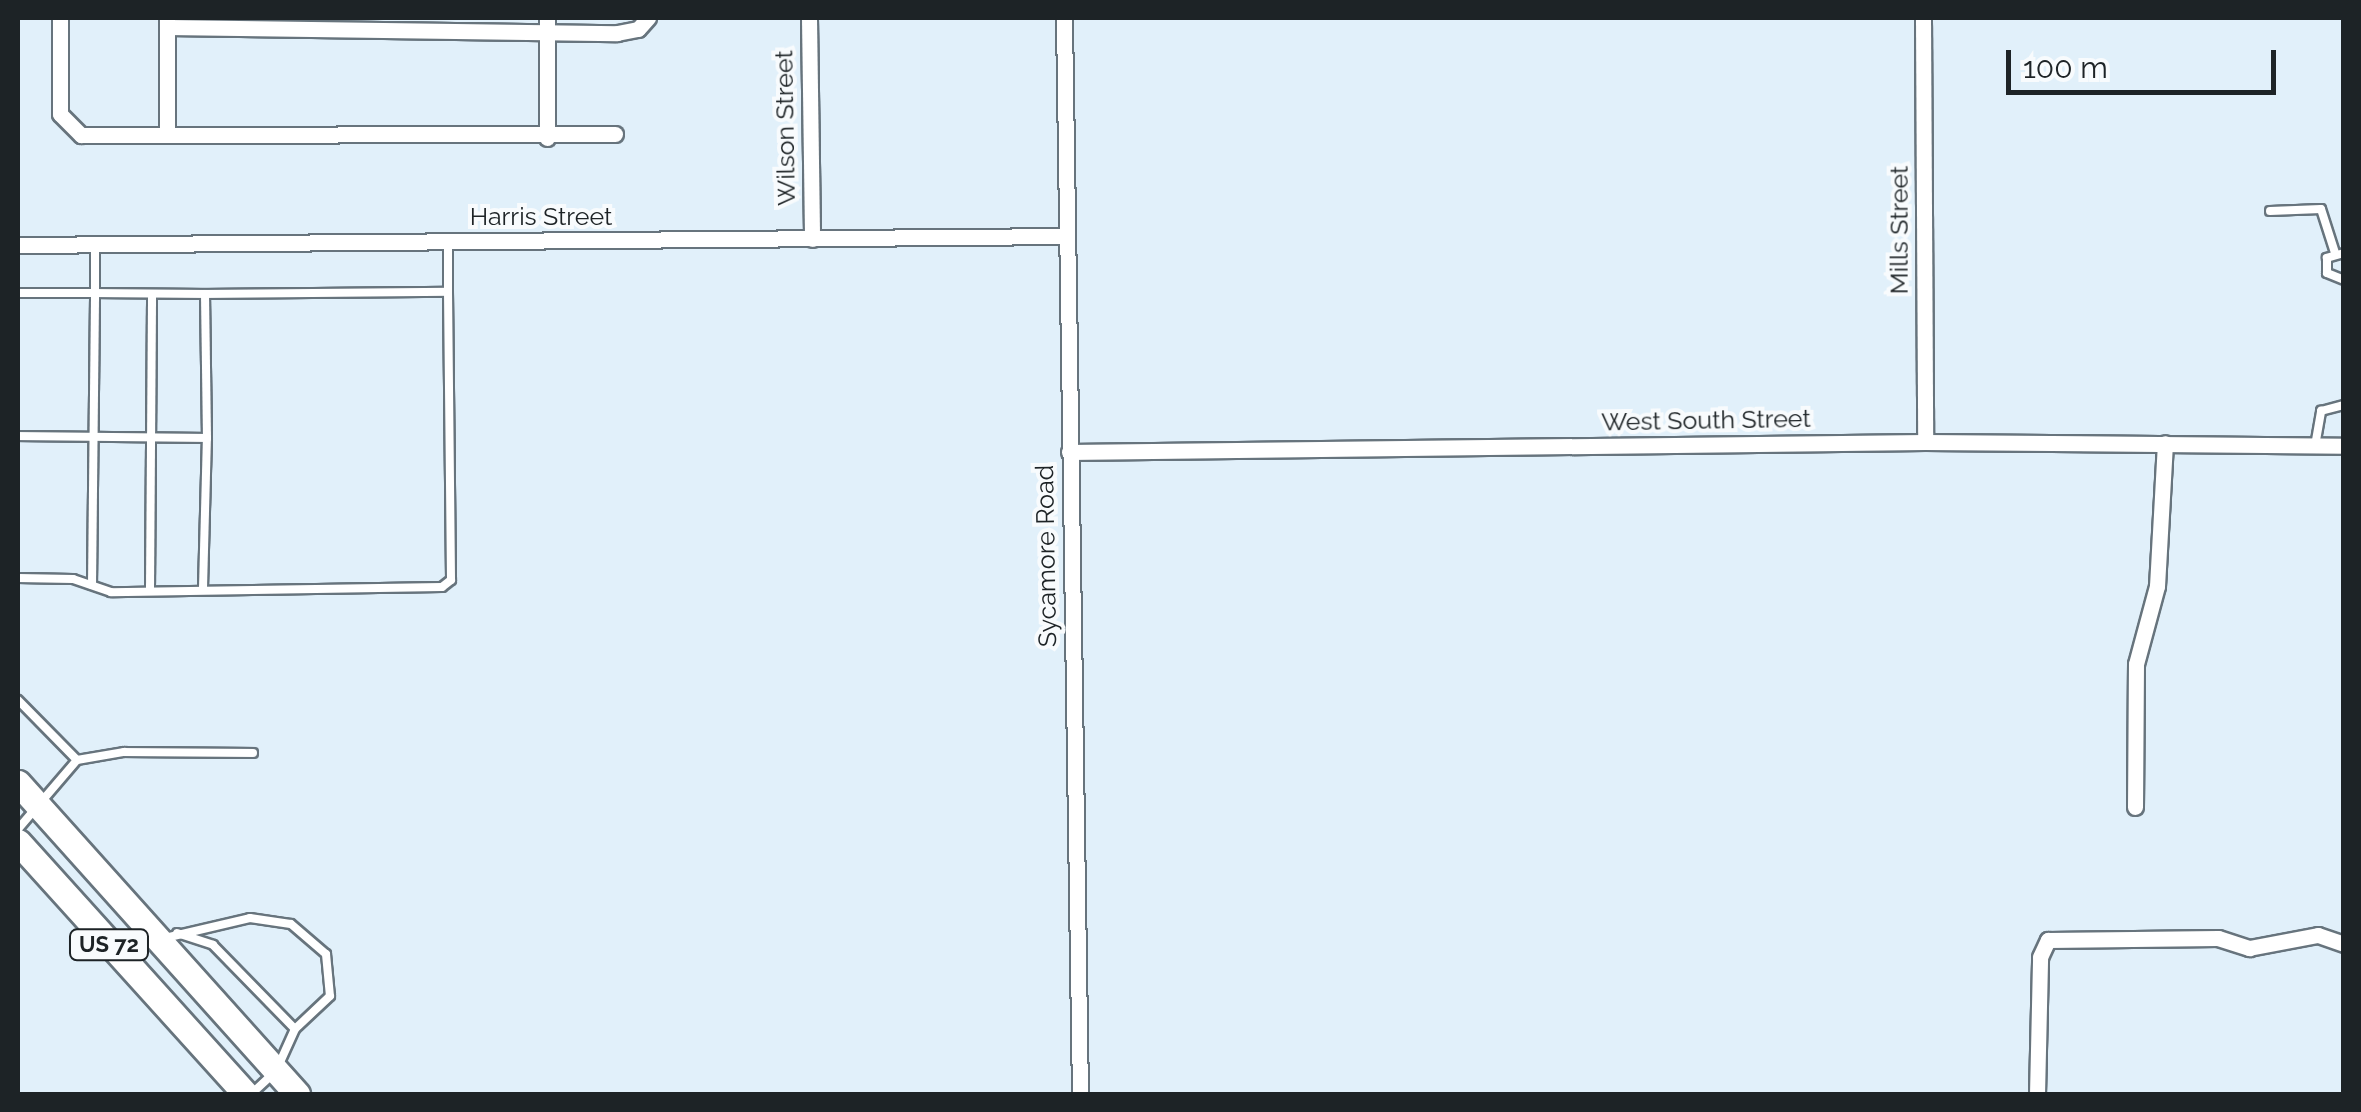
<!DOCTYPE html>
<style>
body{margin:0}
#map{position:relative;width:2361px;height:1112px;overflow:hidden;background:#e1f0fa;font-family:Raleway,sans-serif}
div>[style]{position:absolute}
.roads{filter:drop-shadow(2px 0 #67747d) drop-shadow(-2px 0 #67747d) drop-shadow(0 2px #67747d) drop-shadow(0 -2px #67747d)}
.lane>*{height:8px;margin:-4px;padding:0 4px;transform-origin:4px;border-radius:4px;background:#fff}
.street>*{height:15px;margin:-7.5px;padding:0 7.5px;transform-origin:7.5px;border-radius:7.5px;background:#fff}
.primary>*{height:25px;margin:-12.5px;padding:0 12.5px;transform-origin:12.5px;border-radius:12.5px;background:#fff}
span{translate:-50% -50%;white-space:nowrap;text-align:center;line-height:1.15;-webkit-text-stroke:8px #f8fbfd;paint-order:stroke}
.shield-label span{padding:2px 8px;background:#f8fbfd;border:2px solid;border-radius:8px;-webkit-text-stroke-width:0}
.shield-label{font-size:22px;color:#1d2326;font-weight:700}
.street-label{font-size:25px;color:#1d2326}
.frame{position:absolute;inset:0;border:20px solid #1d2326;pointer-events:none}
.scale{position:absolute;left:2006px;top:50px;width:270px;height:45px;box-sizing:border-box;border:5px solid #1d2326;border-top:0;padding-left:12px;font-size:30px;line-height:35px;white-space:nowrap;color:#1d2326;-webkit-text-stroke:8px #f8fbfd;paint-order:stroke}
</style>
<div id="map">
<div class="roads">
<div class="lane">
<i style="left:2270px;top:211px;width:51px;rotate:-2.2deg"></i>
<i style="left:2321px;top:209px;width:46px;rotate:72.3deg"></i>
<i style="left:2344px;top:253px;width:18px;rotate:164deg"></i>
<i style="left:2327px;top:258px;width:15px;rotate:90deg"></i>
<i style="left:2327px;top:273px;width:18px;rotate:22deg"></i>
<i style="left:448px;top:292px;width:50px;rotate:-90deg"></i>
<i style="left:18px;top:293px;width:77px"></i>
<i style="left:95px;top:293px;width:49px;rotate:-90deg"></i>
<i style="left:18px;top:436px;width:189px;rotate:0.6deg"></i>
<i style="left:207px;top:438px;width:144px;rotate:-90.8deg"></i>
<i style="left:205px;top:294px;width:243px;rotate:-0.5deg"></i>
<i style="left:448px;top:292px;width:288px;rotate:89.4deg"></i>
<i style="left:451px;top:580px;width:11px;rotate:142deg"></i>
<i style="left:442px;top:587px;width:331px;rotate:179.1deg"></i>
<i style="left:111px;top:592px;width:40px;rotate:-161.1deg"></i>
<i style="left:73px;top:579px;width:55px;rotate:-179deg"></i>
<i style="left:2315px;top:446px;width:36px;rotate:-80deg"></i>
<i style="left:2321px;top:411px;width:24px;rotate:-15deg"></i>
<i style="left:92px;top:585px;width:292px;rotate:-89.4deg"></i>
<i style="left:95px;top:293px;width:110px;rotate:0.5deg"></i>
<i style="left:203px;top:588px;width:150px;rotate:-88.5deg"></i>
<i style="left:150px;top:589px;width:295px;rotate:-89.6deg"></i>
<i style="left:18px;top:700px;width:84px;rotate:45.5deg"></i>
<i style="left:77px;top:760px;width:91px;rotate:130.5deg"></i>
<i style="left:77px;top:760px;width:48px;rotate:-9.7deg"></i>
<i style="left:124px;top:752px;width:129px;rotate:0.4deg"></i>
<i style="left:177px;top:933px;width:38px;rotate:18deg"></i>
<i style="left:213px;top:945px;width:117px;rotate:45.7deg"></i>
<i style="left:165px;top:938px;width:87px;rotate:-13.2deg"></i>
<i style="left:250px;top:918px;width:41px;rotate:8.3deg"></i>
<i style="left:291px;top:924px;width:46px;rotate:40.6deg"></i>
<i style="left:326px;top:954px;width:42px;rotate:84.6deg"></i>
<i style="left:330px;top:996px;width:48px;rotate:136.7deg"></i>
<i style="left:295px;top:1029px;width:46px;rotate:114.3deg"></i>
<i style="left:276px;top:1071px;width:34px;rotate:137deg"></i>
</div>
<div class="street">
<i style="left:60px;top:18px;width:96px;rotate:90deg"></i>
<i style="left:60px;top:114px;width:30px;rotate:45deg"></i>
<i style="left:81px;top:135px;width:534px;rotate:-0.11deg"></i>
<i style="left:547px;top:18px;width:120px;rotate:90deg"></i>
<i style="left:809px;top:18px;width:221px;rotate:89.2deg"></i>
<i style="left:1064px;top:18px;width:1076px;rotate:89.15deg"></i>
<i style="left:1923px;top:18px;width:424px;rotate:89.7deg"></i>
<i style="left:167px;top:27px;width:450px;rotate:0.8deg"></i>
<i style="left:617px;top:33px;width:21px;rotate:-11deg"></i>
<i style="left:638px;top:29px;width:15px;rotate:-48deg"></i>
<i style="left:167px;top:134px;width:116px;rotate:-90deg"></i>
<i style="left:18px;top:245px;width:1047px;rotate:-0.49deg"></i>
<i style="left:1069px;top:452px;width:856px;rotate:-0.67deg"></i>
<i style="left:1925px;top:442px;width:419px;rotate:0.5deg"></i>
<i style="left:2135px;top:807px;width:143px;rotate:-89.6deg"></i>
<i style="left:2136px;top:664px;width:81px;rotate:-74.9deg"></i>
<i style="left:2157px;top:586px;width:143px;rotate:-86.8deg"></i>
<i style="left:2037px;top:1094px;width:137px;rotate:-88.7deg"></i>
<i style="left:2040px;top:957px;width:19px;rotate:-65deg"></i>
<i style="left:2048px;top:940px;width:170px;rotate:-0.7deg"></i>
<i style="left:2218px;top:938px;width:33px;rotate:18deg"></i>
<i style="left:2249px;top:948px;width:70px;rotate:-10.7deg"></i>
<i style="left:2318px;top:935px;width:28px;rotate:19deg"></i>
</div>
<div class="primary">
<i style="left:18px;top:783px;width:418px;rotate:48.1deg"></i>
<i style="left:18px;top:842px;width:340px;rotate:47.9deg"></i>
</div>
</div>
<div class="shield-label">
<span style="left:109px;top:945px">US 72</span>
</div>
<div class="street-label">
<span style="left:785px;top:128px;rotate:-91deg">Wilson Street</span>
<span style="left:541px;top:216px">Harris Street</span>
<span style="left:1899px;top:230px;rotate:-90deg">Mills Street</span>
<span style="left:1706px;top:420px;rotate:-1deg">West South Street</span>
<span style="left:1046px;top:556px;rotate:-91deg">Sycamore Road</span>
</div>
<div class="frame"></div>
<div class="scale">100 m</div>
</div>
